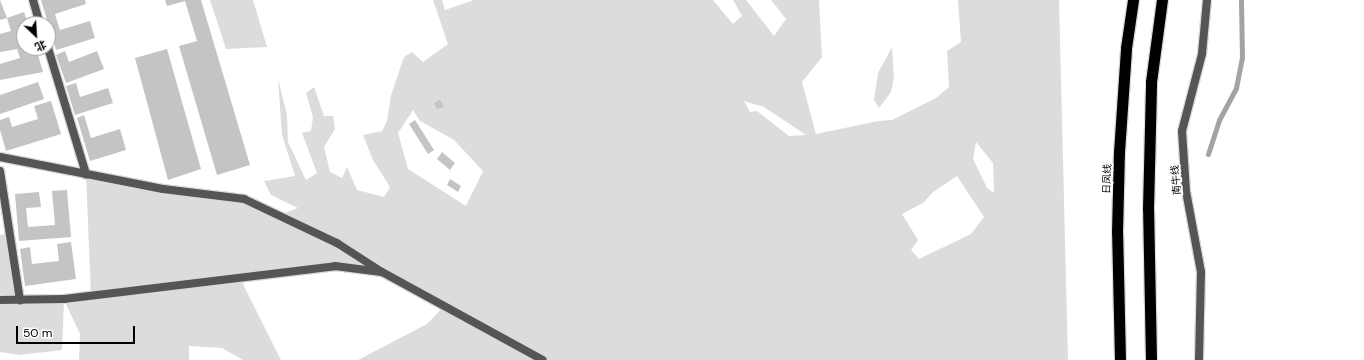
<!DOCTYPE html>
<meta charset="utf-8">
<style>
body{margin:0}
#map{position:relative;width:1364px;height:360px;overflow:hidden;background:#fff;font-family:"DM Sans","Noto Sans SC",sans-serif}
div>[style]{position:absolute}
.green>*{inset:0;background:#dcdcdc}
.stream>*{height:5px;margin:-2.5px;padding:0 2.5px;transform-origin:2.5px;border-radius:2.5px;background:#a3a3a3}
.building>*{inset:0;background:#c4c4c4}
.roads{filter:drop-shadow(1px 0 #dbdbdb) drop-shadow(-1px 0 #dbdbdb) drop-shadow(0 1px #dbdbdb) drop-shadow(0 -1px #dbdbdb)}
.minor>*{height:8px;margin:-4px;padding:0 4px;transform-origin:4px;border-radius:4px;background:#555}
.tertiary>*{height:8px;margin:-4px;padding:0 4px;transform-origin:4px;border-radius:4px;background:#555}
.trunk>*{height:11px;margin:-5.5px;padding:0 5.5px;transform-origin:5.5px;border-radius:5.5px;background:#000}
span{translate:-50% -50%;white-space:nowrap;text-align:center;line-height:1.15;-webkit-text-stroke:4px #fff;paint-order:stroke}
.street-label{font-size:10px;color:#000}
.north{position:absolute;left:16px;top:16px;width:40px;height:40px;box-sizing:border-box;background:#fff;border:1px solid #999;border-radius:50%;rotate:155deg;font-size:11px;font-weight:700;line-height:16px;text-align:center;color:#000}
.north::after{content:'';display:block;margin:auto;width:14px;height:18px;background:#000;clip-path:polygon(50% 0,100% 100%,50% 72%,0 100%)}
.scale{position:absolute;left:16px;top:326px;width:119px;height:18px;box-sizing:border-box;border:2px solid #000;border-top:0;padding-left:5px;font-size:12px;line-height:14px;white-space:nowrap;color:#000;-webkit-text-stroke:3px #fff;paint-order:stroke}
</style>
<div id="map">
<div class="green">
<i style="clip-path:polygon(210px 0,253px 0,267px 47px,226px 49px)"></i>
<i style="clip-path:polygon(evenodd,433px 0,442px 0,445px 10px,474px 0,713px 0,733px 24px,742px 16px,733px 0,746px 0,774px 36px,786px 19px,771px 0,819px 0,822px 57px,802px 82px,816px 134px,878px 121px,892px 120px,936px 98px,949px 87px,947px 51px,961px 42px,958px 0,1059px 0,1068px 360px,358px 360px,427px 324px,444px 306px,382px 272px,335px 266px,241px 280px,281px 360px,243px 360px,222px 348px,189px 346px,189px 360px,79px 360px,80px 334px,64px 300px,62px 350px,20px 355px,0 352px,0 235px,10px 233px,20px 300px,91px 296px,86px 174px,244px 199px,280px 215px,298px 208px,271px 195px,264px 181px,295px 176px,282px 135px,278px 79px,287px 115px,288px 142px,306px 180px,317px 173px,302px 133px,311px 131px,313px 117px,306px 93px,314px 87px,324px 116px,333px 116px,335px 129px,324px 147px,330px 172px,342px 178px,347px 167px,357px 190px,384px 197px,390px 187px,373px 160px,363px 135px,382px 131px,387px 121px,391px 95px,404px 57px,412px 52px,423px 62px,448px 44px,433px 0,744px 101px,764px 107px,806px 135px,789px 136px,757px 111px,750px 112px,744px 101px,433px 0,413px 110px,420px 121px,454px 140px,483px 171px,466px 206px,408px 169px,398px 133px,413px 110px,433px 0,976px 142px,993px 163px,994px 193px,987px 188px,973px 159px,976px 142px,433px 0,957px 176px,984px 217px,971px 234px,919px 259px,911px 250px,918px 240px,902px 214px,923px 203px,933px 192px,957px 176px)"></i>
<i style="clip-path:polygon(892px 47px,894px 77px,891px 92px,879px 108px,874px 100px,878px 73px)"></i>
</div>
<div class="stream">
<i style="left:1208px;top:154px;width:36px;rotate:-72deg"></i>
<i style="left:1219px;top:120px;width:36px;rotate:-62deg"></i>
<i style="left:1236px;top:88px;width:31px;rotate:-79deg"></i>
<i style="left:1242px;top:58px;width:58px;rotate:-91deg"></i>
</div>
<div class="building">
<i style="clip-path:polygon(0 0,7px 18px,0 20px)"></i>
<i style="clip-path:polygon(41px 0,85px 0,86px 4px,55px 14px,60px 30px,90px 21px,95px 38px,56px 50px)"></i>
<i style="clip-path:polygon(165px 0,201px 0,250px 165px,217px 175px,179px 46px,197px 41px,185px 1px,167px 6px)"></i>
<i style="clip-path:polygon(24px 12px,28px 24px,24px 24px,24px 48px,36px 48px,43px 72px,0 80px,0 64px,20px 58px,17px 49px,0 52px,0 34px,11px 31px,7px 18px)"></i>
<i style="clip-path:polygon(167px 49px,201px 169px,168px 180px,135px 58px)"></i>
<i style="clip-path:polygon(65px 51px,69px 62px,97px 51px,104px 69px,66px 83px,56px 55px)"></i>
<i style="clip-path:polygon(38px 82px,44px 99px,0 114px,0 95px)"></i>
<i style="clip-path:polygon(76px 83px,80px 97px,108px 88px,113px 103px,75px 115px,66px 86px)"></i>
<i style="clip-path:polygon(440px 100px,444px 107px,437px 109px,434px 103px)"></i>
<i style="clip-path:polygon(51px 101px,61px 134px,6px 151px,0 130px,0 120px,9px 117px,12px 127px,38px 119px,34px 106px)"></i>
<i style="clip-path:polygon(84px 115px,91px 138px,120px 129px,126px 150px,90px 161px,77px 118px)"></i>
<i style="clip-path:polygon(415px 120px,434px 150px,428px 154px,409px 124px)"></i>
<i style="clip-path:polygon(442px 152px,455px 163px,450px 170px,437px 159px)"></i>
<i style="clip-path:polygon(450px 179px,461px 186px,458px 192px,447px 185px)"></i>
<i style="clip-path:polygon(67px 190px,71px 237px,19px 241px,15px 194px,39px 192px,41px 207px,26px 208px,28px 227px,55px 225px,52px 191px)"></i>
<i style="clip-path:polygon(71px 242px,76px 279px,25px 286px,20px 249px,30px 247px,32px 264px,59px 261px,57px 244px)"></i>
</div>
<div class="roads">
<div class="minor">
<i style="left:33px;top:0;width:25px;rotate:74deg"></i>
<i style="left:48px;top:48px;width:132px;rotate:73.2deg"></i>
<i style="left:0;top:157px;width:166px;rotate:11.1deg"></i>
<i style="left:163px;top:189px;width:82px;rotate:7deg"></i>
<i style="left:244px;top:199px;width:103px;rotate:25.3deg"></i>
<i style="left:337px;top:243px;width:54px;rotate:32.8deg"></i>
<i style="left:0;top:171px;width:131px;rotate:81.2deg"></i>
</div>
<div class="tertiary">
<i style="left:0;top:300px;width:64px;rotate:-0.9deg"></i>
<i style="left:64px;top:299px;width:273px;rotate:-6.9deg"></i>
<i style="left:335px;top:266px;width:47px;rotate:7.3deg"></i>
<i style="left:382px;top:272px;width:183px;rotate:28.7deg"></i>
<i style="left:1199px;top:360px;width:88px;rotate:-88.7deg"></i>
<i style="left:1201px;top:272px;width:82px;rotate:-100.5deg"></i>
<i style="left:1186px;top:191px;width:60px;rotate:-93.8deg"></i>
<i style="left:1182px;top:131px;width:80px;rotate:-75.4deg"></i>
<i style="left:1202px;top:54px;width:54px;rotate:-84.7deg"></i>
</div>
<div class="trunk">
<i style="left:1120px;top:360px;width:128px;rotate:-91.3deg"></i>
<i style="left:1117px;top:232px;width:80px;rotate:-88.6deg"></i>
<i style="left:1119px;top:152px;width:104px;rotate:-86.1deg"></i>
<i style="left:1126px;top:48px;width:49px;rotate:-81.7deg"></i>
<i style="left:1151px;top:360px;width:151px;rotate:-91.1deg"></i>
<i style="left:1148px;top:209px;width:127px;rotate:-88.6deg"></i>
<i style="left:1151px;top:82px;width:83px;rotate:-82.4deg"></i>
</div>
</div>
<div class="street-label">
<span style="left:1107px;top:179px;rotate:-88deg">日凤线</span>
<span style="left:1176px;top:180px;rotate:-95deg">南牛线</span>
</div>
<div class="north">北</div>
<div class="scale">50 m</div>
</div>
